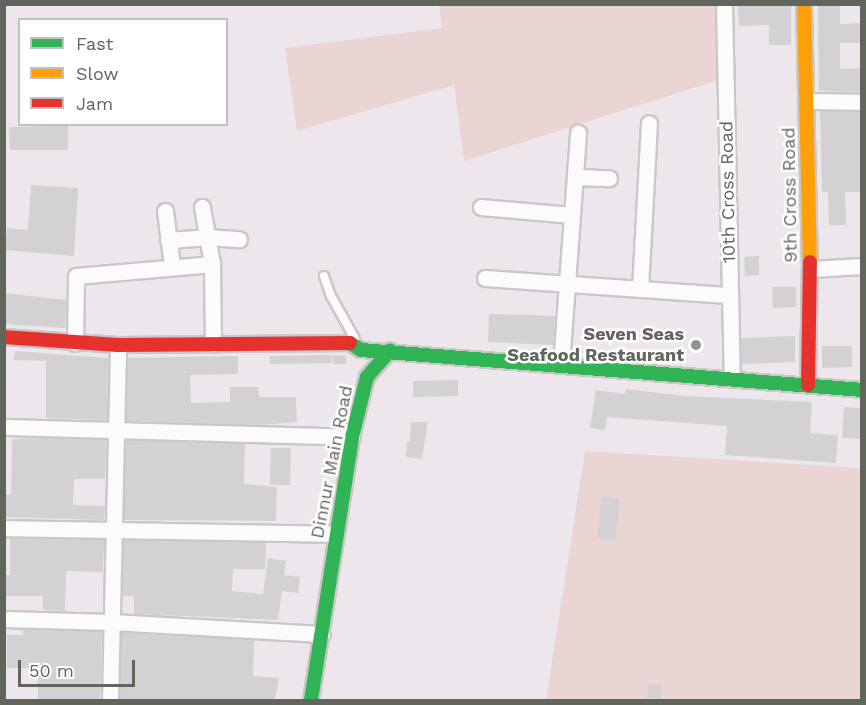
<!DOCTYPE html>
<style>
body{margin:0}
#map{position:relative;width:866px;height:705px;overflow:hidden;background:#ede7ed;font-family:"Work Sans",sans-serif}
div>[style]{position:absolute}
.green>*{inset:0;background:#ebd4d4}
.building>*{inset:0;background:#d4d1d5}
.roads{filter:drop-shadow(2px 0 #c9c8c7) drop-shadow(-2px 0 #c9c8c7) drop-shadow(0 2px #c9c8c7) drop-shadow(0 -2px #c9c8c7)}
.lane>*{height:8px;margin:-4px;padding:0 4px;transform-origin:4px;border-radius:4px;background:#fcfbfc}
.street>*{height:15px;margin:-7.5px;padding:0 7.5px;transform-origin:7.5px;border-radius:7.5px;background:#fcfbfc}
.fast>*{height:14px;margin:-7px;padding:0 7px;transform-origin:7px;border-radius:7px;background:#30b455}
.slow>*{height:14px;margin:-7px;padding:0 7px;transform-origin:7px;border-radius:7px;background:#ff9f0a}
.jam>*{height:14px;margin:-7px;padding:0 7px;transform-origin:7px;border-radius:7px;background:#e5322d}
.dots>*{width:16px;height:16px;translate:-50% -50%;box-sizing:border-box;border:3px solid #fff;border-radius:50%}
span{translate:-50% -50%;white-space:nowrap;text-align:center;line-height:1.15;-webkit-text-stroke:5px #fff;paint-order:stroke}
.street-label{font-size:18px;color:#60665c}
.poi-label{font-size:18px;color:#60665c;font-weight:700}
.right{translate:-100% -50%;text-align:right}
.frame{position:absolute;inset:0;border:6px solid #60665c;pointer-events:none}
.legend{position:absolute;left:18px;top:18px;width:210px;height:108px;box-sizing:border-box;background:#fff;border:2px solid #bfc2be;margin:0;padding:8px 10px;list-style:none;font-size:18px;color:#60665c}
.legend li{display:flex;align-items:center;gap:12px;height:30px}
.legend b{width:30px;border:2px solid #bfc2be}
.scale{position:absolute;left:18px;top:660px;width:117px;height:27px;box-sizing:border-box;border:3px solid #60665c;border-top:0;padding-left:8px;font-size:18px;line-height:21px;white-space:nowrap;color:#60665c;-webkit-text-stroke:4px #fff;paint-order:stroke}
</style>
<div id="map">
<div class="green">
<i style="clip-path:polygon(439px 5px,716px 5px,718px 80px,464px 161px,454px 85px,297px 131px,285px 48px,442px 28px)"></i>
<i style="clip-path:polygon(585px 451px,861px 468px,861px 700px,546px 700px)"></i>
</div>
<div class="building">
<i style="clip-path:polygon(818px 4px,840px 4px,840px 24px,861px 23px,861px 43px,840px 43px,840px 69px,861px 68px,861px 92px,819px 91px)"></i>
<i style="clip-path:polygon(738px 5px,791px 6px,791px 45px,769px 45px,769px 25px,739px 26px)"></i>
<i style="clip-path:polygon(820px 111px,861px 112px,861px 192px,845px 192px,846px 225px,829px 225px,828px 192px,822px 192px)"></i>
<i style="clip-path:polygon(50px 126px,68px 126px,68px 150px,10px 150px,9px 127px)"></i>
<i style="clip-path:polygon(31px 185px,78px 188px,74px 256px,5px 250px,7px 228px,28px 230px)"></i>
<i style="clip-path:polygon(759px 256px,759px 275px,745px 276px,744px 257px)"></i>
<i style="clip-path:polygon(772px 287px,796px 287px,796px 307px,773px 308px)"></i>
<i style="clip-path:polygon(4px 293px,66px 300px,65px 328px,4px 324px)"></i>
<i style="clip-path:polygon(489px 314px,555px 316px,553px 345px,488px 342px)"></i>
<i style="clip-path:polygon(795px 336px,795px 362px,742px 364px,741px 338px)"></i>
<i style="clip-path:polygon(822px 346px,852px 346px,852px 367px,822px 368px)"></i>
<i style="clip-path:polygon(15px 351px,108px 358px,107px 420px,46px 418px,46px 361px,14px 360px)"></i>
<i style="clip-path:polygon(332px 355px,332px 363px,270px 364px,270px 356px)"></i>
<i style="clip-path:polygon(333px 355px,346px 356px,346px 364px,333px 364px)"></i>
<i style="clip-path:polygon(238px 356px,238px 374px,190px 375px,191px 403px,230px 402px,230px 387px,258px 387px,259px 397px,296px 397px,297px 422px,259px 425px,126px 421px,127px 358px)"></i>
<i style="clip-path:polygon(458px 380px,458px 396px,413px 397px,413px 381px)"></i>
<i style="clip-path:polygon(626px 389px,684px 396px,812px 402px,810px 433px,838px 435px,836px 463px,725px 455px,727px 426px,607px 417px,605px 430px,590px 428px,596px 390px,625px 394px)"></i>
<i style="clip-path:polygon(844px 407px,861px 408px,861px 439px,842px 438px)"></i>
<i style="clip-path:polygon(411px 422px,428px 422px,422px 459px,406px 457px,407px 442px,410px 442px)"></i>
<i style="clip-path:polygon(46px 438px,106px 440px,105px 479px,74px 479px,73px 505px,105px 506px,104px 520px,4px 517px,4px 495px,11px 494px,12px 439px)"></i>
<i style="clip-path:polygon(126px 440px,245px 444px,244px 484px,277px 487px,276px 521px,124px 520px)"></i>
<i style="clip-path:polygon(271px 448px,291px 448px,290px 485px,270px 485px)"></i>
<i style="clip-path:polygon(602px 496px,620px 499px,615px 541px,597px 538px)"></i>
<i style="clip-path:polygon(10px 538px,104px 540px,103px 572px,66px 571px,65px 611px,43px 610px,43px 596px,4px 596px,4px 575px,10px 575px)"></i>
<i style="clip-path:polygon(123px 540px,266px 543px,265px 569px,233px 569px,232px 591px,263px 594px,268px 558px,286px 561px,284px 575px,300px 577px,298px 593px,282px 591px,278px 620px,134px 614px,134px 596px,122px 596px)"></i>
<i style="clip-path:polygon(23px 630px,102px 631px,100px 700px,38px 700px,38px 668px,7px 668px,7px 635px,23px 635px)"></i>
<i style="clip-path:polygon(121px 633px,254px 640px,253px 676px,279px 678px,275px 700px,120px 700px)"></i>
<i style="clip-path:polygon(648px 684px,662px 685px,661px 699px,647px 698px)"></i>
</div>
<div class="roads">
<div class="lane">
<i style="left:324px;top:276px;width:21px;rotate:71deg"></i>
<i style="left:331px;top:296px;width:49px;rotate:60.8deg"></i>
</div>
<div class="street">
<i style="left:724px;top:4px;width:375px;rotate:88.8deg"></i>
<i style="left:806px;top:101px;width:56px;rotate:1deg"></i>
<i style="left:575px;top:177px;width:34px;rotate:2deg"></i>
<i style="left:202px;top:207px;width:58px;rotate:80deg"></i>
<i style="left:481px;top:207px;width:91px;rotate:5deg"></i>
<i style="left:165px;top:211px;width:55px;rotate:82.7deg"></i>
<i style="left:168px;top:240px;width:39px;rotate:-4deg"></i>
<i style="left:207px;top:237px;width:32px;rotate:4deg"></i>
<i style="left:810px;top:269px;width:52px;rotate:-3.3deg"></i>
<i style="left:485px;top:278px;width:246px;rotate:4deg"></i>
<i style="left:640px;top:289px;width:166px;rotate:-86.9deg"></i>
<i style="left:75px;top:343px;width:67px;rotate:-89.1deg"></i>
<i style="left:76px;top:276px;width:137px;rotate:-5deg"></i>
<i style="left:212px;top:264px;width:80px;rotate:89.3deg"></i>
<i style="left:561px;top:365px;width:233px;rotate:-85.8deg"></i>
<i style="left:4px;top:427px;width:348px;rotate:1.6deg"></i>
<i style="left:4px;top:528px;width:331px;rotate:1deg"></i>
<i style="left:4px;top:619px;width:108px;rotate:1.6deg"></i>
<i style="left:112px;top:622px;width:210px;rotate:3.3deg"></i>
<i style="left:110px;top:700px;width:355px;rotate:-88.7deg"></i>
</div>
<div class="fast">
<i style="left:350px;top:343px;width:13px;rotate:32deg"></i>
<i style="left:361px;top:350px;width:503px;rotate:4.56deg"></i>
<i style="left:311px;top:700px;width:266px;rotate:-81.1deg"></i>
<i style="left:352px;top:437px;width:62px;rotate:-76deg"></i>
<i style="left:367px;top:377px;width:35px;rotate:-49deg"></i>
</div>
<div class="slow">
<i style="left:804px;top:4px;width:258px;rotate:88.7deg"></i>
</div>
<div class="jam">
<i style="left:4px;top:337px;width:114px;rotate:4deg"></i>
<i style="left:118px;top:345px;width:232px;rotate:-0.5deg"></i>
<i style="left:808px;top:385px;width:123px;rotate:-89.1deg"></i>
</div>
</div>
<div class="dots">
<i style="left:696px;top:345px;background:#91938f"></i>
</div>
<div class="street-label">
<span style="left:728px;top:192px;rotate:-91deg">10th Cross Road</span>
<span style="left:790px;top:195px;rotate:-91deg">9th Cross Road</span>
<span style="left:332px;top:462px;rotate:-79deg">Dinnur Main Road</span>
</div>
<div class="poi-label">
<span class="right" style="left:684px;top:345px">Seven Seas<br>Seafood Restaurant</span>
</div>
<div class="frame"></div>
<ul class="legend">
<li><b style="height:8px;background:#30b455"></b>Fast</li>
<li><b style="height:8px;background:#ff9f0a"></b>Slow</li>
<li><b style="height:8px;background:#e5322d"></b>Jam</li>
</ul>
<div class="scale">50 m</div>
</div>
